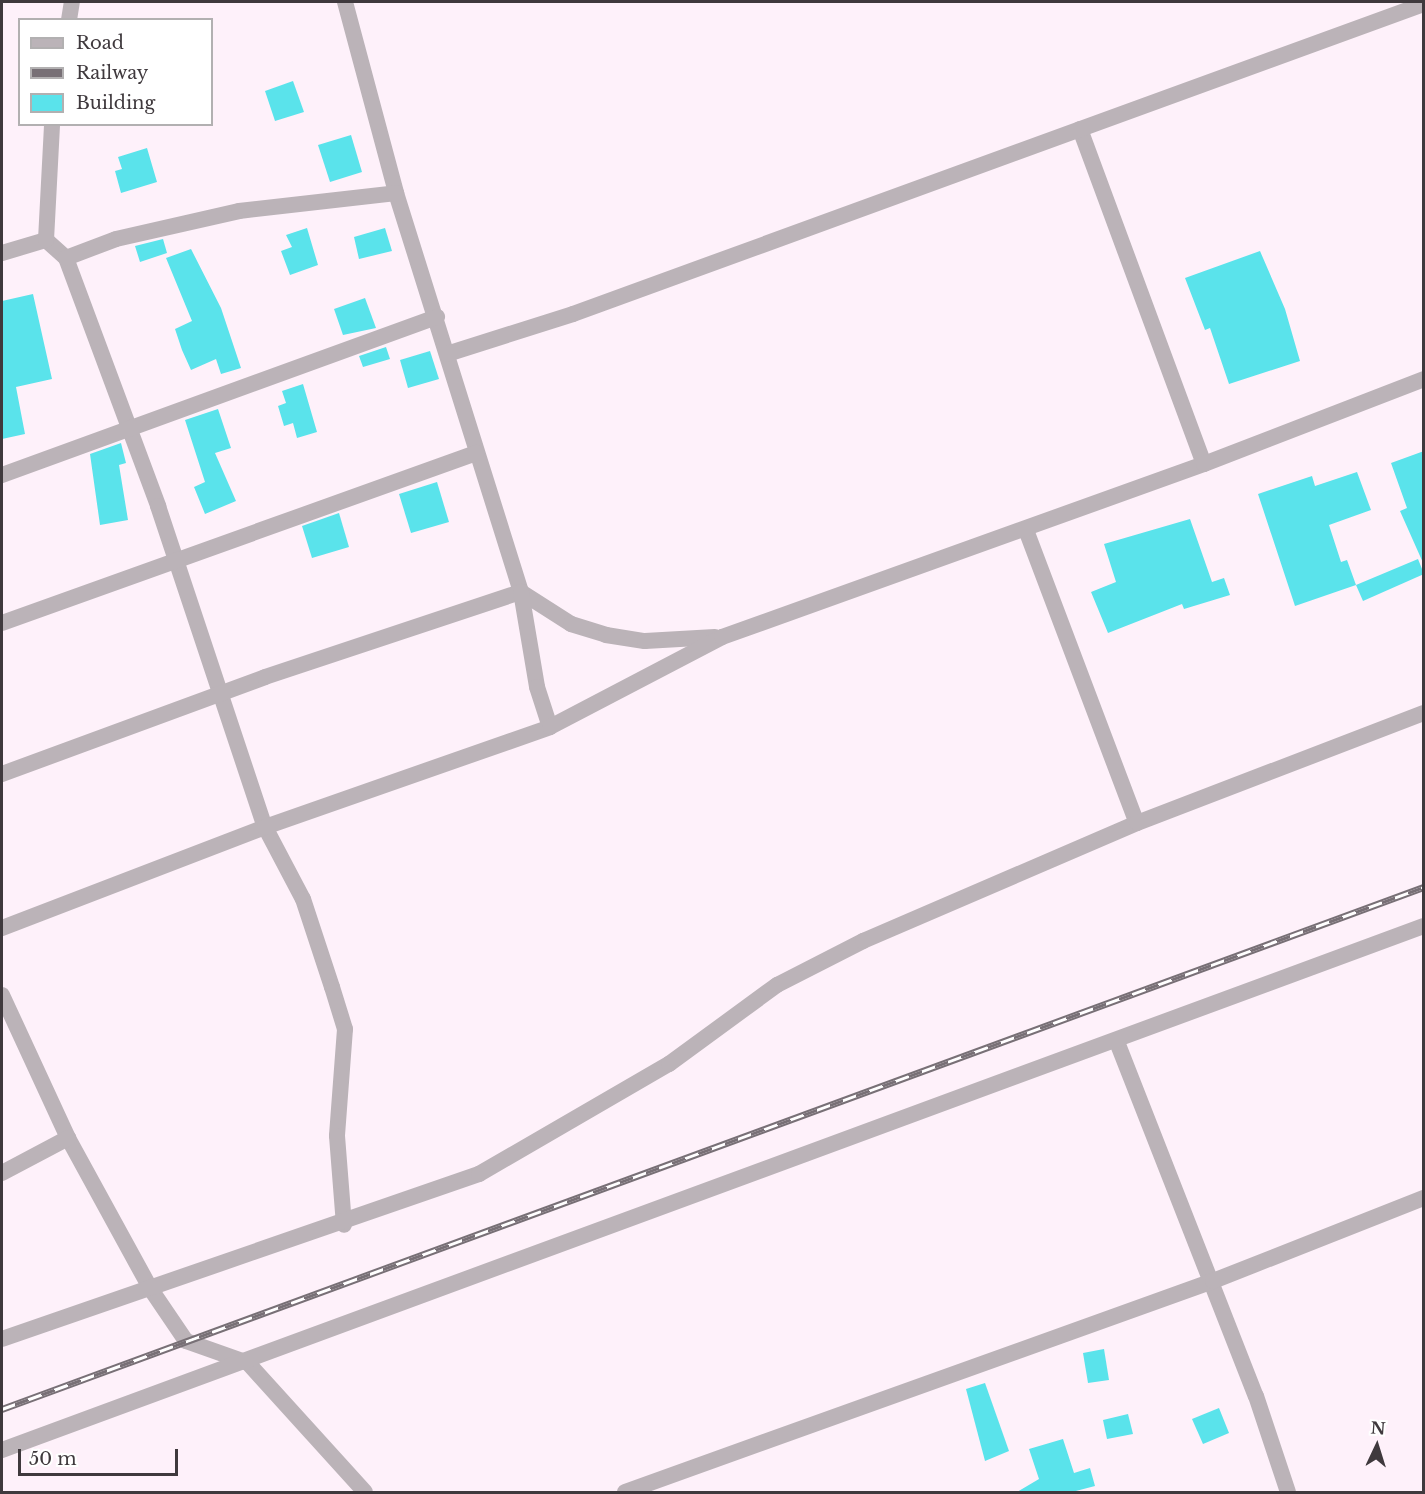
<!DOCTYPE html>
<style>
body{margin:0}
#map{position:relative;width:1425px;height:1494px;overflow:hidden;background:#fef1fa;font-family:"Libre Baskerville",serif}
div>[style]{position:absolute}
.building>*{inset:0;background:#5ae3eb}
.minor>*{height:16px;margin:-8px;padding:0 8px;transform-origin:8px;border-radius:8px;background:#bbb3b8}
.rail>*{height:7px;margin-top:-3.5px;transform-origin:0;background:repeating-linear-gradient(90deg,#fff 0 14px,#787076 0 28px);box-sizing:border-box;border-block:2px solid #787076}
span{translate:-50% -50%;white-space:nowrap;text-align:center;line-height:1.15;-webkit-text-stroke:5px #fff;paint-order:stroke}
.frame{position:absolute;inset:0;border:3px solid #3f393d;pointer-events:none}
.legend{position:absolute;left:18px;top:18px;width:195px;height:108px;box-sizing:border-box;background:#fff;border:2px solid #b2b0b1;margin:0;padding:8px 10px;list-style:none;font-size:18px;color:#3f393d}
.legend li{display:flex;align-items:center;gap:12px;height:30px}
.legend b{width:30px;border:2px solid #b2b0b1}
.north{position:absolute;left:1347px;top:1416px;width:60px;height:60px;-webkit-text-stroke:4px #fff;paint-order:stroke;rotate:4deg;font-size:16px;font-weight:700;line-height:24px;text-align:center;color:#3f393d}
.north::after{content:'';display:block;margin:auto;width:21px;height:27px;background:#3f393d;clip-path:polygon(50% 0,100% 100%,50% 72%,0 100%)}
.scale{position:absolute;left:18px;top:1449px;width:160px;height:27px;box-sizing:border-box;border:3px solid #3f393d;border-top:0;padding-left:8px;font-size:18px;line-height:21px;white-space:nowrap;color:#3f393d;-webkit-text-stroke:4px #fff;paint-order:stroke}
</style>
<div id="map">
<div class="building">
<i style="clip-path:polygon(293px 81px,304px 112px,275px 121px,265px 91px)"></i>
<i style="clip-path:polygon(351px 135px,362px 172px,330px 182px,318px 145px)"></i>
<i style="clip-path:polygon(147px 148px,157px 182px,121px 193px,115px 171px,122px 169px,118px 157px)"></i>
<i style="clip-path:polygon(307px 228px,318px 265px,290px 275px,281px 251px,292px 247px,286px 235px)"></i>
<i style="clip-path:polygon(385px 228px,392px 251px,359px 259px,354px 237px)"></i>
<i style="clip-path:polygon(163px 239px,167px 253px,140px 262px,135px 246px)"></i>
<i style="clip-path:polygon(191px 249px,221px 308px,241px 368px,221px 374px,216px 359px,191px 370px,182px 350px,175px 329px,192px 321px,166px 258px)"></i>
<i style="clip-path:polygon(1260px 251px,1285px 309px,1300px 361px,1229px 384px,1210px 328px,1205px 330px,1185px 278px)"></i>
<i style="clip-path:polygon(33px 294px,52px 379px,16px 387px,25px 434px,2px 439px,2px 301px)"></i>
<i style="clip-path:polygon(365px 298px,376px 328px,343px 335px,334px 309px)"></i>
<i style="clip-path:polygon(386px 347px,390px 359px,363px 367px,359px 356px)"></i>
<i style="clip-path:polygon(430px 351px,439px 379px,408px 388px,400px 360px)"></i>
<i style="clip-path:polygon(303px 384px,317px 432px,297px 438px,293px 423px,284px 426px,278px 406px,286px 403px,282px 391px)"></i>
<i style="clip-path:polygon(218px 409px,231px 448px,215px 453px,236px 501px,205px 514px,194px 487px,205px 482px,185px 420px)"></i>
<i style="clip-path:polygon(121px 443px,126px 463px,119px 465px,128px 520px,100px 525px,90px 454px)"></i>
<i style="clip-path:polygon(1424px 451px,1424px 565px,1400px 511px,1407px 508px,1391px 463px)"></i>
<i style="clip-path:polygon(1357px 472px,1371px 510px,1329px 525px,1341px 562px,1347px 560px,1356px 585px,1295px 606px,1258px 494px,1312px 476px,1315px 486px)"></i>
<i style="clip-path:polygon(437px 482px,449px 522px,411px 533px,399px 494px)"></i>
<i style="clip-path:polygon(339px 513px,349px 547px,312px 558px,302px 526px)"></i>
<i style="clip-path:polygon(1190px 519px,1212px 582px,1224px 578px,1230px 595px,1184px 609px,1182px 604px,1108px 633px,1091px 592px,1116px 582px,1104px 544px)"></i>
<i style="clip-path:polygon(1418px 559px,1424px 574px,1363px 601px,1356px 585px)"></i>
<i style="clip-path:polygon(1104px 1349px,1109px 1380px,1088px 1383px,1083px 1353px)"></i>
<i style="clip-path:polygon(985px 1383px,1009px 1451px,985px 1461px,966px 1389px)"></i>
<i style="clip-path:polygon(1219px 1408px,1229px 1433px,1203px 1444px,1192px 1419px)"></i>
<i style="clip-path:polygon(1128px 1414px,1133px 1434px,1107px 1439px,1103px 1420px)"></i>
<i style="clip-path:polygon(1063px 1439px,1074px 1473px,1090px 1468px,1095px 1486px,1072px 1492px,1017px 1492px,1039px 1479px,1029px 1449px)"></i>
</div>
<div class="minor">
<i style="left:345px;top:2px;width:198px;rotate:75deg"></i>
<i style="left:396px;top:193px;width:418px;rotate:72.6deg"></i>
<i style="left:521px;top:592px;width:59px;rotate:32.6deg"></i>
<i style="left:571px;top:624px;width:37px;rotate:17deg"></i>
<i style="left:606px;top:635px;width:39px;rotate:9deg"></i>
<i style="left:645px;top:641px;width:70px;rotate:-3.3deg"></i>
<i style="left:69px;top:20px;width:18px;rotate:-81deg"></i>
<i style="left:1080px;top:129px;width:357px;rotate:69.7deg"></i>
<i style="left:46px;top:240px;width:27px;rotate:42deg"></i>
<i style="left:66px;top:258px;width:265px;rotate:69.6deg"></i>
<i style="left:158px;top:506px;width:338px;rotate:71.6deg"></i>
<i style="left:265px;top:827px;width:81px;rotate:62.2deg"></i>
<i style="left:303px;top:899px;width:93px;rotate:71.8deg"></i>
<i style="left:332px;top:987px;width:44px;rotate:72.8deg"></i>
<i style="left:345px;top:1029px;width:107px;rotate:94.3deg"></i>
<i style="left:337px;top:1136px;width:89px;rotate:85.5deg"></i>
<i style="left:2px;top:253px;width:46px;rotate:-16.5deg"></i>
<i style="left:46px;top:240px;width:116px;rotate:-87deg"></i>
<i style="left:66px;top:258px;width:53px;rotate:-20.8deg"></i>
<i style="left:116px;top:239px;width:126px;rotate:-12.8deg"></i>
<i style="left:239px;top:211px;width:158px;rotate:-6.5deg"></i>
<i style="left:447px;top:354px;width:132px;rotate:-17.6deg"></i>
<i style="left:573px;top:314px;width:906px;rotate:-20.02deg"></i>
<i style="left:2px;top:475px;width:463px;rotate:-20deg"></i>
<i style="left:1026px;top:530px;width:313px;rotate:69.3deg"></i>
<i style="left:2px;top:623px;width:504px;rotate:-19.73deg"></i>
<i style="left:2px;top:774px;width:280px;rotate:-20.2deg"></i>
<i style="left:265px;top:677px;width:270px;rotate:-18.4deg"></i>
<i style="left:521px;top:592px;width:96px;rotate:80.4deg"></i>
<i style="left:537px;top:687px;width:42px;rotate:72deg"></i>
<i style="left:2px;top:928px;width:282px;rotate:-21deg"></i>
<i style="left:265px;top:827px;width:302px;rotate:-19.3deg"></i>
<i style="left:550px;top:727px;width:194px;rotate:-27.6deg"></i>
<i style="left:722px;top:637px;width:512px;rotate:-19.74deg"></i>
<i style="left:1204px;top:464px;width:236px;rotate:-21.1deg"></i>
<i style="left:2px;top:995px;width:157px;rotate:65.2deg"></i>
<i style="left:68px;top:1138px;width:171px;rotate:61.3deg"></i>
<i style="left:150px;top:1288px;width:64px;rotate:55.8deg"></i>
<i style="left:186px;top:1341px;width:66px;rotate:19.5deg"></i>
<i style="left:248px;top:1363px;width:174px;rotate:47.8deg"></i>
<i style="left:1117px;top:1042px;width:380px;rotate:68.6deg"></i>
<i style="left:1256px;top:1396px;width:101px;rotate:71.6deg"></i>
<i style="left:2px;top:1173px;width:75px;rotate:-27.9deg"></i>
<i style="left:2px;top:1339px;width:505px;rotate:-19.08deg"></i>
<i style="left:479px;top:1174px;width:220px;rotate:-30.1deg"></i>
<i style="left:669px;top:1064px;width:134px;rotate:-36.2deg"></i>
<i style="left:777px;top:985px;width:97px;rotate:-27.1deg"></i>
<i style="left:863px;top:941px;width:298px;rotate:-23.3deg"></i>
<i style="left:1137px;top:823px;width:307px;rotate:-21deg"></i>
<i style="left:2px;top:1450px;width:1515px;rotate:-20.23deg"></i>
<i style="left:625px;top:1492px;width:625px;rotate:-19.74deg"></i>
<i style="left:1213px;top:1281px;width:227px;rotate:-21.5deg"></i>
</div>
<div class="rail">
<i style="left:2px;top:1409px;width:1515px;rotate:-20.16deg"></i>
</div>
<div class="frame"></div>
<ul class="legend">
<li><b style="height:8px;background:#bbb3b8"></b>Road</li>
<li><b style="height:8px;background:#787076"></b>Railway</li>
<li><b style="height:16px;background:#5ae3eb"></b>Building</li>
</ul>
<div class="north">N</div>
<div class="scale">50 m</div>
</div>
